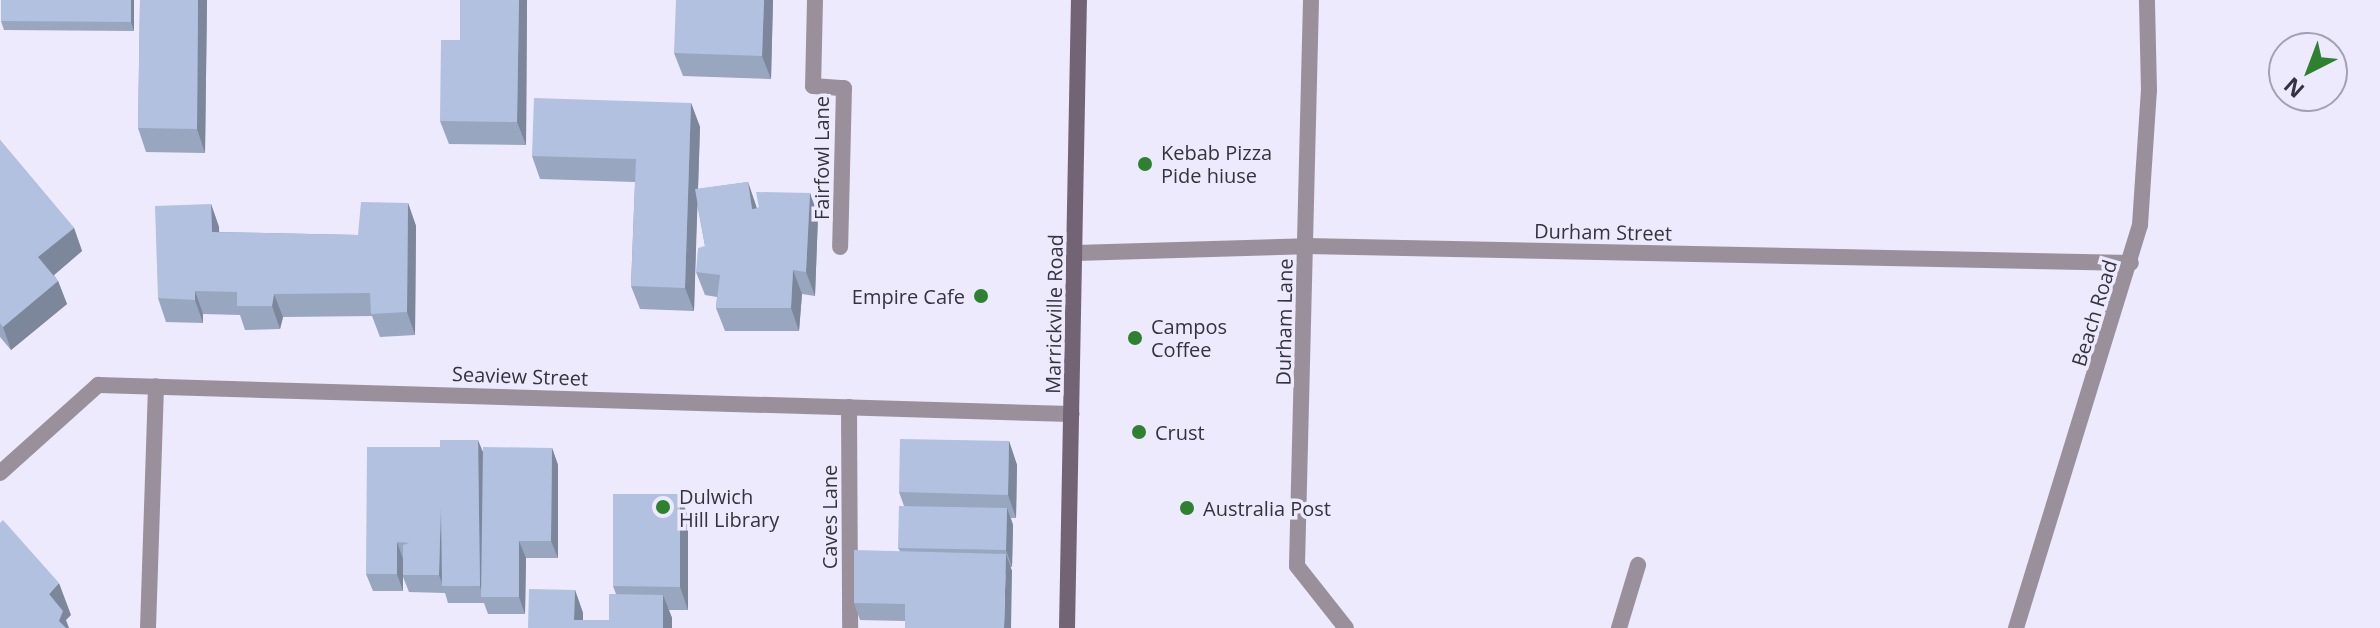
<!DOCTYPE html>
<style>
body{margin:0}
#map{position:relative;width:2380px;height:628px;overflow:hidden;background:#edeafe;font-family:"Open Sans",sans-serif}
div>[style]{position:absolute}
.lane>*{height:16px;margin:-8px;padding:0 8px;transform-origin:8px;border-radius:8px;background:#9a909b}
.street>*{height:16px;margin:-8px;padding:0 8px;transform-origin:8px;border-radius:8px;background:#9a909b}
.secondary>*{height:16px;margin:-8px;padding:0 8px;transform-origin:8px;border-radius:8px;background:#726474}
.wall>*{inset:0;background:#98a6c0}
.shaded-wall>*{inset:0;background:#7c879c}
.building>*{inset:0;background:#b1c1df}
.dots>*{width:22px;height:22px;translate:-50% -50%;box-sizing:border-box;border:4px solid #edeafe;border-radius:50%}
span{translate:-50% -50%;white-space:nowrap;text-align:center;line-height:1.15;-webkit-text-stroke:7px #edeafe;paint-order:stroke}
.poi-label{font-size:20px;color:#353340}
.left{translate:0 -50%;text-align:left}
.right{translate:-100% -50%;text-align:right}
.street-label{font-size:20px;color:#353340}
.north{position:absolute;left:2268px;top:32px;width:80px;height:80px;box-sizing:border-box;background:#edeafe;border:2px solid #a3a1b2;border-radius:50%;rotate:222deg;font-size:22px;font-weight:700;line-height:32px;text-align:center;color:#353340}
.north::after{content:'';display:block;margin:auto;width:28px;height:36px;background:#2e822f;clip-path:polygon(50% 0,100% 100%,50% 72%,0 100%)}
</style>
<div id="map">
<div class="lane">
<div style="left:815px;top:0;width:86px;rotate:91.3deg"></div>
<div style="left:813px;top:86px;width:31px;rotate:4deg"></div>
<div style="left:844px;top:88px;width:159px;rotate:91.4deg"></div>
<div style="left:1311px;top:0;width:566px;rotate:91.42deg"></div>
<div style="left:1297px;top:566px;width:79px;rotate:51.7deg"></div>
<div style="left:849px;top:407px;width:221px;rotate:89.7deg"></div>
<div style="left:148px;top:628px;width:242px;rotate:-88.1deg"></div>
</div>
<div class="street">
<div style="left:1075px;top:253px;width:231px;rotate:-1.7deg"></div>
<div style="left:1306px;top:246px;width:825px;rotate:1.18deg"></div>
<div style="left:0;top:473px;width:132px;rotate:-41.9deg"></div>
<div style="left:98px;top:385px;width:974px;rotate:1.71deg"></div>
<div style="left:1619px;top:628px;width:66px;rotate:-73.2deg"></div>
<div style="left:2016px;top:628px;width:422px;rotate:-72.9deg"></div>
<div style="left:2140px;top:225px;width:134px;rotate:-86.2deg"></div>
<div style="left:2149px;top:91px;width:91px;rotate:-91.3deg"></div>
</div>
<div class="secondary">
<div style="left:1067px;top:628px;width:628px;rotate:-88.91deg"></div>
</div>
<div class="wall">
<div style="clip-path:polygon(1px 0,134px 0,134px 31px,4px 30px,1px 21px)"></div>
<div style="clip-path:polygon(140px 0,207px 0,205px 153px,146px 152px,138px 128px)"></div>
<div style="clip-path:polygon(527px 0,526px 145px,449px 144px,440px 121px,460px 40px)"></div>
<div style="clip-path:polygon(773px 0,771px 79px,683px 76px,674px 53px)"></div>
<div style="clip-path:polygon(691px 103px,700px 127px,698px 189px,748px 182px,757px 208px,810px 193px,818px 216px,815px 296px,802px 294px,799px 331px,725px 331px,716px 308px,717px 297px,705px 295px,696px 272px,705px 246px,697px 203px,694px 311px,640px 309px,631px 286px,635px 182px,540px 179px,532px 156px)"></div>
<div style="clip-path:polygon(0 140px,74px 228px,82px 251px,54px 275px,58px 281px,67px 304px,11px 350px,0 337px)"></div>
<div style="clip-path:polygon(408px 203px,416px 226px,415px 335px,380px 337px,372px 316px,283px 317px,280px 329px,245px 330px,240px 315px,203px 314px,203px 323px,166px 322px,158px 298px,211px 204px,219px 227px,219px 232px,358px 235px)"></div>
<div style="clip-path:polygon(1009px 441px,1017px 465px,1016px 518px,1011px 518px,1013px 525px,1012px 567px,1010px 567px,1012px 571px,905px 621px,860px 620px,854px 603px,900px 551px,898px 548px,904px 506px,899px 492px)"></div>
<div style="clip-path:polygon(440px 447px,482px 451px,552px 448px,558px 465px,558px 558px,526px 558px,525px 614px,488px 614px,484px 603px,448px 603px,445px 593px,409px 592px,403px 577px,403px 591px,373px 591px,366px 574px)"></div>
<div style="clip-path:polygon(680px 494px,688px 517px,688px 610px,669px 610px,672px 618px,528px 628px,575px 590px,583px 613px,583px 620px,609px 620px,616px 594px,613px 586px)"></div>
</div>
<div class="shaded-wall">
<div style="clip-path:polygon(131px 0,134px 0,134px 31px,131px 22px)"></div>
<div style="clip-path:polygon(198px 0,207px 0,205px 153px,197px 129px)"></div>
<div style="clip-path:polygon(519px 0,527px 0,526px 145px,517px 122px)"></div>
<div style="clip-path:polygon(764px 0,773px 0,771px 79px,762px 56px)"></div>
<div style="clip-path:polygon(691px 103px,700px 127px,694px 311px,685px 288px)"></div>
<div style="clip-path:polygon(748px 182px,756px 206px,760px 232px,752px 209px)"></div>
<div style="clip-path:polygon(810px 193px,818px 216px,815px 296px,806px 272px)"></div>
<div style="clip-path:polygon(408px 203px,416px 226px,415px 335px,407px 312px)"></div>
<div style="clip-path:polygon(211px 204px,219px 227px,220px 256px,212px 232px)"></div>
<div style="clip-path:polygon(74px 228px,82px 251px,47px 281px,38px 257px)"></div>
<div style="clip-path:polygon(793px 270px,802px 294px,799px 331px,791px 308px)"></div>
<div style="clip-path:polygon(58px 281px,67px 304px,11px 350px,3px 327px)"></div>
<div style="clip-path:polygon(195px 291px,203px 314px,203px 323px,195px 300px)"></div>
<div style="clip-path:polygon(274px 294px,283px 317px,280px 329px,272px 306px)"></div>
<div style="clip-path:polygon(478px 440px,485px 457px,483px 597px,480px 586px)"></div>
<div style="clip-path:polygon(1009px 441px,1017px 465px,1016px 518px,1008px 495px)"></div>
<div style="clip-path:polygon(552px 448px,558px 465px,558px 558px,551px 541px)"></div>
<div style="clip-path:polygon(680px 494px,688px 517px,688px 610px,680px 587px)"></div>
<div style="clip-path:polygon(441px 506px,443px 586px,439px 575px)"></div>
<div style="clip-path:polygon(1007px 508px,1013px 525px,1012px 567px,1006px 550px)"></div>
<div style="clip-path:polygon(519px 541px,526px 558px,525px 614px,519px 597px)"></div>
<div style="clip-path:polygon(397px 542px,403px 559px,403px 591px,397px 574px)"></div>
<div style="clip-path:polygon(1006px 554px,1012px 571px,1011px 628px,1004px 628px)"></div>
<div style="clip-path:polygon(59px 583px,71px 615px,66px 620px,69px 628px,61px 628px,49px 594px)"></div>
<div style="clip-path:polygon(575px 590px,583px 613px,583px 628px,574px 620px)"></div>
<div style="clip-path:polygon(663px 595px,672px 618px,672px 628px,663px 628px)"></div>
</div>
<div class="building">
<div style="clip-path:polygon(1px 0,131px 0,131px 22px,1px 21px)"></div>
<div style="clip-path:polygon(140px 0,198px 0,197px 129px,138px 128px)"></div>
<div style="clip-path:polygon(460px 0,519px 0,517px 122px,440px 121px,441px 40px,460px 40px)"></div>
<div style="clip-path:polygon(676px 0,764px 0,762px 56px,674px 53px)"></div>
<div style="clip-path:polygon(534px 98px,691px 103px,685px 288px,631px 286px,636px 159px,532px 156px)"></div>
<div style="clip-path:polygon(0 140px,74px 228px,38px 257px,58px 281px,3px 327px,0 323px)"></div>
<div style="clip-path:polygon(748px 182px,752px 209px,759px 208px,756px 192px,810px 193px,806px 272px,793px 270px,791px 308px,716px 308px,720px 275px,696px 272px,698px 248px,705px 246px,695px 189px)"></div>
<div style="clip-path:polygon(361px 202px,408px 203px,407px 312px,371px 314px,370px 293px,274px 294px,272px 306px,237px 306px,237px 292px,195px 291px,195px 300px,158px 298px,155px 206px,211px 204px,212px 232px,358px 235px)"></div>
<div style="clip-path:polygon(900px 439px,1009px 441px,1008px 495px,899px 492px)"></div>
<div style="clip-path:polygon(440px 440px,478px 440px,480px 586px,442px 586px,441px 506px,439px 575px,403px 575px,403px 545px,409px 543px,397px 542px,397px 574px,366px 574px,367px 447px,440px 447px)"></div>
<div style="clip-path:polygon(483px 447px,552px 448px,551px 541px,519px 541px,519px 597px,481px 597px)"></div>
<div style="clip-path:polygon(613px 494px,680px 494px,680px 587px,613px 586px)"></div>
<div style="clip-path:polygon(899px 506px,1007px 508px,1006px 550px,898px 548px)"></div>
<div style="clip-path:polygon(3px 520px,59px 583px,49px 594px,63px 611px,59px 621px,66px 628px,0 628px,0 523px)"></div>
<div style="clip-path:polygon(854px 550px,1006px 554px,1004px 628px,905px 628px,905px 604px,854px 603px)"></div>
<div style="clip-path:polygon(529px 589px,575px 590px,574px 620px,609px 620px,609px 594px,663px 595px,663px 628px,528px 628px)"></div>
</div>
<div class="dots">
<div style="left:1145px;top:164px;background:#2e822f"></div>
<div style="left:981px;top:296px;background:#2e822f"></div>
<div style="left:1135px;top:338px;background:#2e822f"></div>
<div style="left:1139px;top:432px;background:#2e822f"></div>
<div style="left:663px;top:507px;background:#2e822f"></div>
<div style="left:1187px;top:508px;background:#2e822f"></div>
</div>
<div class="poi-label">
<span class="left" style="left:1161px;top:164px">Kebab Pizza<br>Pide hiuse</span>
<span class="right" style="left:965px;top:296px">Empire Cafe</span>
<span class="left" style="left:1151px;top:338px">Campos<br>Coffee</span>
<span class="left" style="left:1155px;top:432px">Crust</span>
<span class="left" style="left:679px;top:508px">Dulwich<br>Hill Library</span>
<span class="left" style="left:1203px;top:508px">Australia Post</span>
</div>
<div class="street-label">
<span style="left:821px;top:158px;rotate:-90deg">Fairfowl Lane</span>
<span style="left:1603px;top:232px;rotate:1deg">Durham Street</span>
<span style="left:2094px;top:313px;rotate:-73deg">Beach Road</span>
<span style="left:1054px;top:314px;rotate:-89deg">Marrickville Road</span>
<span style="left:1284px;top:322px;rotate:-89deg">Durham Lane</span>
<span style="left:520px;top:376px;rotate:2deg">Seaview Street</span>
<span style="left:829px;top:517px;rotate:-90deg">Caves Lane</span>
</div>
<div class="north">N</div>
</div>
